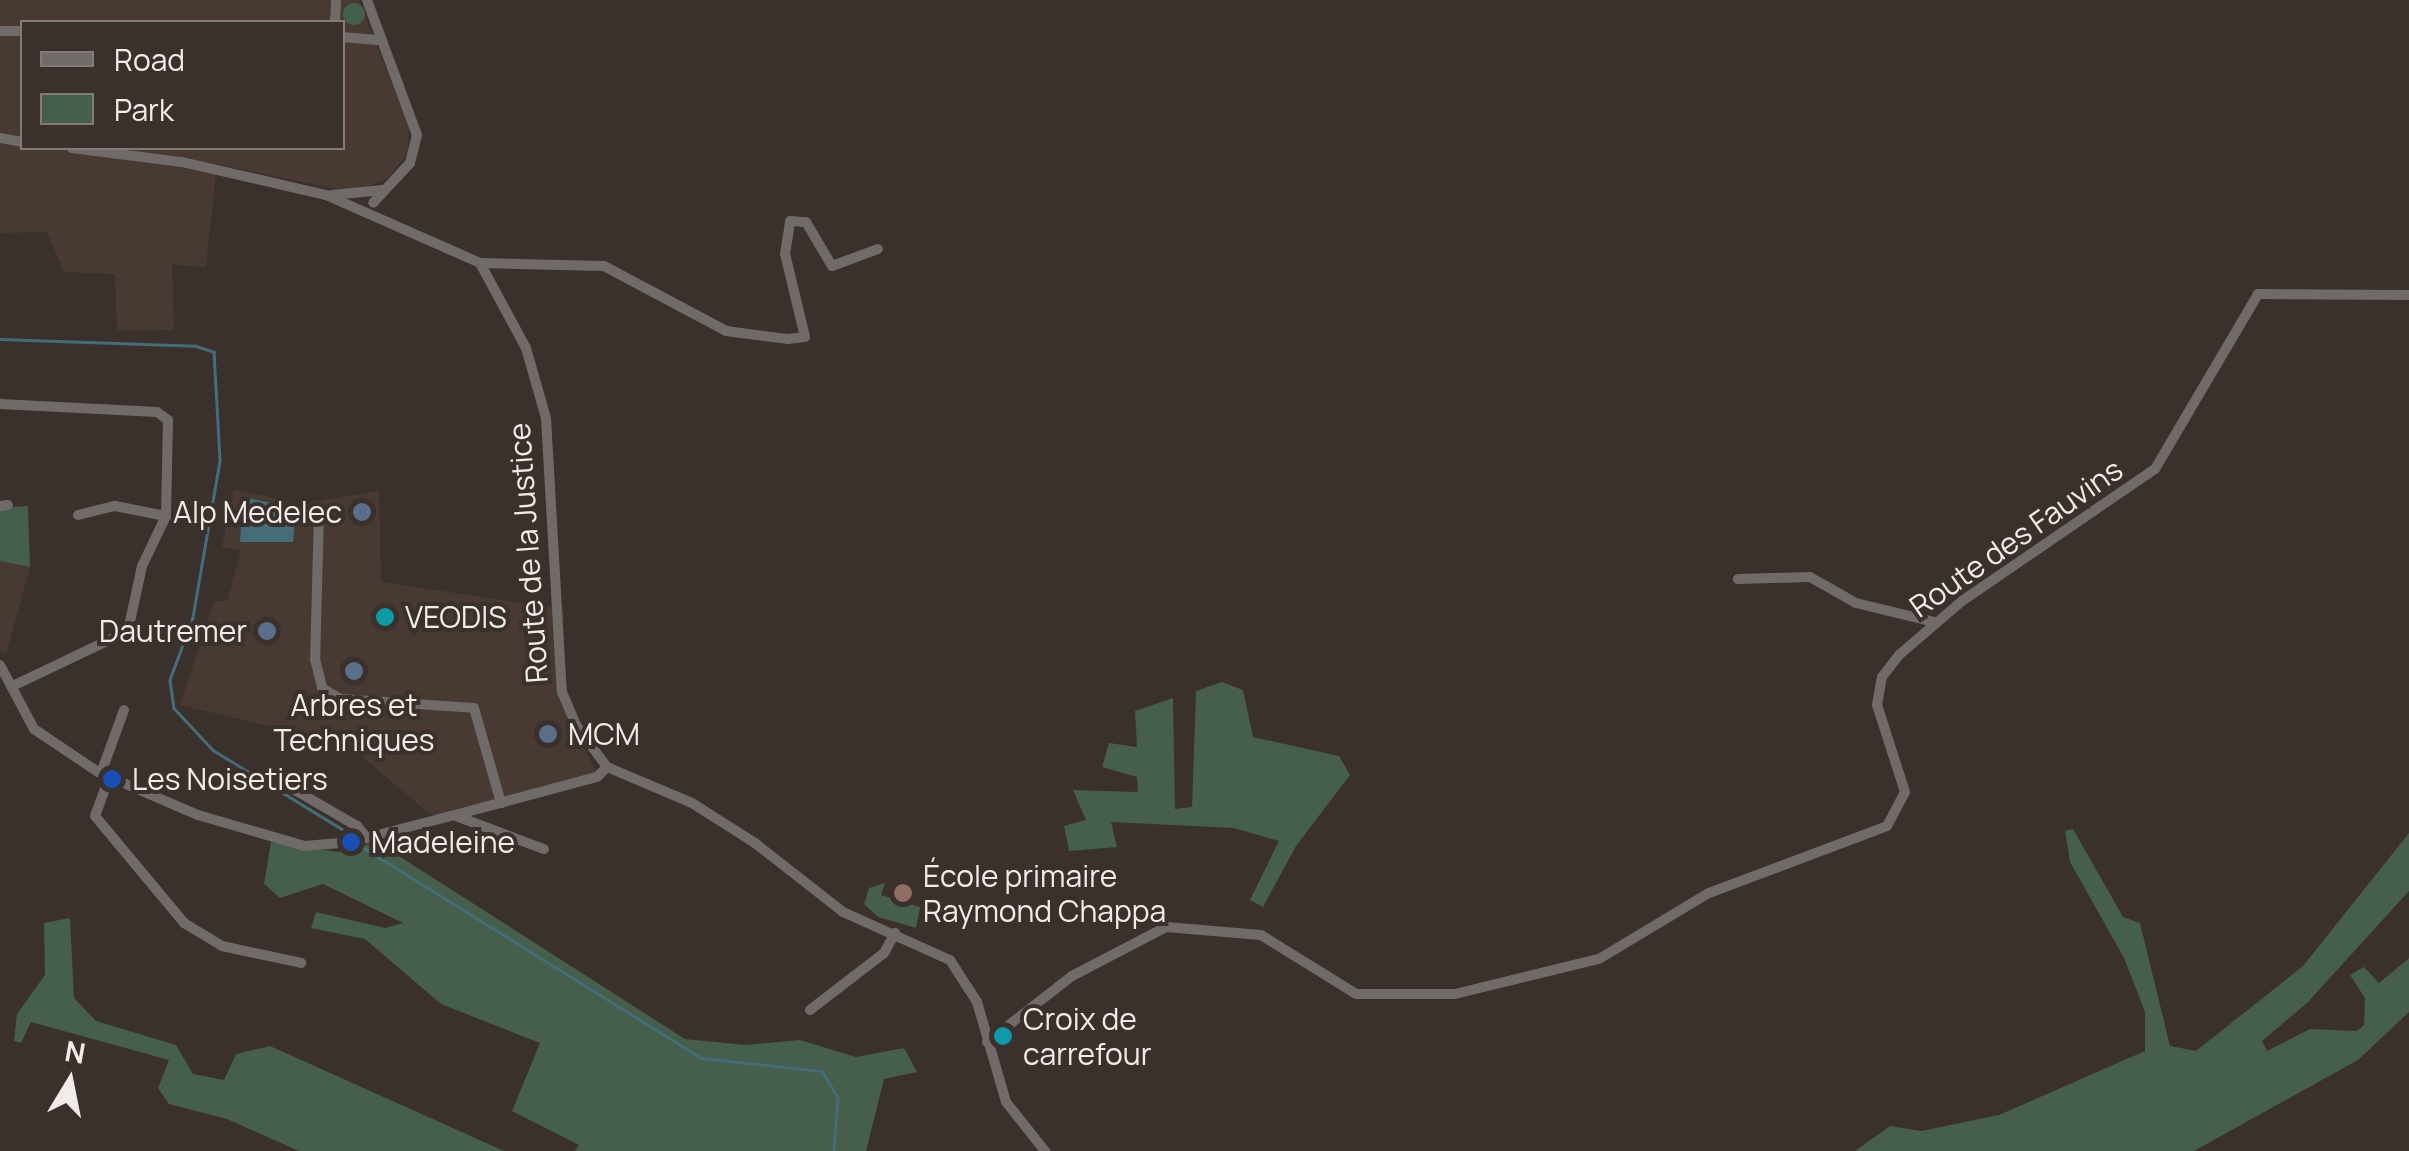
<!DOCTYPE html>
<meta charset="utf-8">
<style>
body{margin:0}
#map{position:relative;width:2409px;height:1151px;overflow:hidden;background:#3a302c;font-family:Manrope,sans-serif}
div>[style]{position:absolute}
.built>*{inset:0;background:#483a32}
.green>*{inset:0;background:#465e4c}
.round{border-radius:50%}
.water>*{inset:0;background:#456c79}
.stream>*{height:2.5px;margin:-1.25px;padding:0 1.25px;transform-origin:1.25px;border-radius:1.25px;background:#456c79}
.minor>*{height:10px;margin:-5px;padding:0 5px;transform-origin:5px;border-radius:5px;background:#706b69}
.dots>*{width:28px;height:28px;translate:-50% -50%;box-sizing:border-box;border:5px solid #3a302c;border-radius:50%}
span{translate:-50% -50%;white-space:nowrap;text-align:center;line-height:1.15;-webkit-text-stroke:8px #3a302c;paint-order:stroke}
.poi-label{font-size:30px;color:#f2ece9}
.right{translate:-100% -50%;text-align:right}
.left{translate:0 -50%;text-align:left}
.street-label{font-size:30px;color:#f2ece9}
.legend{position:absolute;left:20px;top:20px;width:325px;height:130px;box-sizing:border-box;background:#3a302c;border:2px solid #847b78;margin:0;padding:12px 18px;list-style:none;font-size:30px;color:#f2ece9}
.legend li{display:flex;align-items:center;gap:20px;height:50px}
.legend b{width:50px;border:2px solid #847b78}
.north{position:absolute;left:20px;top:1031px;width:100px;height:100px;-webkit-text-stroke:8px #3a302c;paint-order:stroke;rotate:10deg;font-size:28px;font-weight:700;line-height:40px;text-align:center;color:#f2ece9}
.north::after{content:'';display:block;margin:auto;width:35px;height:45px;background:#f2ece9;clip-path:polygon(50% 0,100% 100%,50% 72%,0 100%)}
</style>
<div id="map">
<div class="built">
<div style="clip-path:polygon(evenodd,0 0,359px 0,409px 127px,408px 153px,388px 178px,365px 188px,336px 189px,217px 164px,206px 267px,172px 265px,174px 330px,117px 331px,115px 274px,64px 272px,47px 232px,0 233px,0 0,22px 22px,342px 22px,342px 148px,22px 148px,22px 22px)"></div>
<div style="clip-path:polygon(234px 489px,299px 504px,379px 491px,381px 582px,564px 609px,559px 698px,600px 780px,449px 822px,426px 811px,350px 746px,180px 705px,214px 601px,227px 601px,241px 551px,222px 547px)"></div>
<div style="clip-path:polygon(0 561px,30px 567px,6px 654px,0 650px)"></div>
</div>
<div class="green">
<div class="round" style="left:343px;top:3px;width:22px;height:22px"></div>
<div style="clip-path:polygon(28px 506px,30px 567px,0 561px,0 508px)"></div>
<div style="clip-path:polygon(1222px 682px,1243px 690px,1253px 737px,1339px 756px,1350px 775px,1296px 846px,1263px 907px,1250px 900px,1279px 841px,1234px 828px,1111px 822px,1117px 847px,1069px 851px,1064px 826px,1086px 820px,1073px 790px,1138px 792px,1137px 777px,1102px 767px,1109px 743px,1137px 747px,1135px 711px,1173px 698px,1175px 809px,1192px 807px,1196px 691px)"></div>
<div style="clip-path:polygon(2073px 829px,2123px 917px,2140px 923px,2170px 1046px,2196px 1051px,2303px 966px,2409px 833px,2409px 891px,2307px 1003px,2262px 1041px,2267px 1051px,2310px 1029px,2357px 1031px,2364px 1025px,2365px 998px,2350px 975px,2364px 967px,2379px 983px,2409px 958px,2409px 1012px,2358px 1060px,2194px 1151px,1855px 1151px,1890px 1126px,1921px 1131px,1999px 1115px,2145px 1051px,2145px 1012px,2124px 958px,2070px 862px,2065px 831px)"></div>
<div style="clip-path:polygon(271px 842px,339px 852px,377px 842px,685px 1039px,746px 1045px,800px 1040px,856px 1057px,904px 1048px,917px 1072px,884px 1079px,866px 1151px,575px 1151px,579px 1145px,512px 1111px,540px 1043px,441px 1004px,365px 939px,311px 928px,316px 912px,385px 928px,403px 923px,323px 884px,280px 898px,264px 884px)"></div>
<div style="clip-path:polygon(885px 883px,881px 895px,920px 907px,916px 928px,878px 917px,864px 904px,869px 888px)"></div>
<div style="clip-path:polygon(70px 918px,74px 998px,96px 1021px,176px 1045px,193px 1074px,224px 1080px,236px 1054px,270px 1046px,504px 1151px,299px 1151px,227px 1119px,169px 1104px,158px 1088px,169px 1060px,31px 1022px,21px 1043px,14px 1041px,17px 1014px,45px 975px,44px 923px)"></div>
</div>
<div class="water">
<div style="clip-path:polygon(243px 497px,296px 508px,293px 542px,240px 542px)"></div>
</div>
<div class="stream">
<div style="left:0;top:339px;width:196px;rotate:2deg"></div>
<div style="left:196px;top:346px;width:19px;rotate:18deg"></div>
<div style="left:214px;top:352px;width:109px;rotate:86.8deg"></div>
<div style="left:220px;top:461px;width:159px;rotate:99.8deg"></div>
<div style="left:193px;top:618px;width:66px;rotate:110.4deg"></div>
<div style="left:170px;top:680px;width:28px;rotate:82deg"></div>
<div style="left:174px;top:708px;width:57px;rotate:47.1deg"></div>
<div style="left:213px;top:750px;width:151px;rotate:31.5deg"></div>
<div style="left:364px;top:848px;width:398px;rotate:31.9deg"></div>
<div style="left:702px;top:1058px;width:121px;rotate:6.2deg"></div>
<div style="left:822px;top:1071px;width:31px;rotate:59deg"></div>
<div style="left:838px;top:1098px;width:53px;rotate:94.3deg"></div>
</div>
<div class="minor">
<div style="left:367px;top:0;width:144px;rotate:69.7deg"></div>
<div style="left:417px;top:135px;width:29px;rotate:104deg"></div>
<div style="left:410px;top:163px;width:54px;rotate:132.8deg"></div>
<div style="left:335px;top:22px;width:22px;rotate:-87deg"></div>
<div style="left:0;top:31px;width:22px"></div>
<div style="left:342px;top:37px;width:35px;rotate:5deg"></div>
<div style="left:0;top:138px;width:22px;rotate:10deg"></div>
<div style="left:72px;top:148px;width:111px;rotate:7.3deg"></div>
<div style="left:182px;top:162px;width:148px;rotate:12.9deg"></div>
<div style="left:326px;top:195px;width:168px;rotate:23.8deg"></div>
<div style="left:480px;top:263px;width:97px;rotate:61.6deg"></div>
<div style="left:526px;top:348px;width:73px;rotate:74.1deg"></div>
<div style="left:546px;top:418px;width:274px;rotate:86.7deg"></div>
<div style="left:562px;top:692px;width:36px;rotate:67deg"></div>
<div style="left:576px;top:725px;width:52px;rotate:53.6deg"></div>
<div style="left:332px;top:195px;width:51px;rotate:-5.6deg"></div>
<div style="left:480px;top:263px;width:124px;rotate:1.4deg"></div>
<div style="left:604px;top:266px;width:138px;rotate:28deg"></div>
<div style="left:726px;top:331px;width:63px;rotate:7.4deg"></div>
<div style="left:788px;top:339px;width:17px;rotate:-7deg"></div>
<div style="left:805px;top:337px;width:85px;rotate:-103.5deg"></div>
<div style="left:785px;top:254px;width:33px;rotate:-81deg"></div>
<div style="left:790px;top:221px;width:16px;rotate:4deg"></div>
<div style="left:806px;top:222px;width:51px;rotate:59.4deg"></div>
<div style="left:832px;top:266px;width:49px;rotate:-20.3deg"></div>
<div style="left:0;top:404px;width:157px;rotate:2.9deg"></div>
<div style="left:157px;top:412px;width:14px;rotate:36deg"></div>
<div style="left:168px;top:420px;width:96px;rotate:91.2deg"></div>
<div style="left:166px;top:516px;width:55px;rotate:115.6deg"></div>
<div style="left:142px;top:566px;width:66px;rotate:102.2deg"></div>
<div style="left:128px;top:631px;width:125px;rotate:154.5deg"></div>
<div style="left:0;top:506px;width:8px;rotate:-7deg"></div>
<div style="left:319px;top:511px;width:148px;rotate:91.5deg"></div>
<div style="left:315px;top:659px;width:30px;rotate:76deg"></div>
<div style="left:322px;top:688px;width:21px;rotate:31deg"></div>
<div style="left:340px;top:699px;width:134px;rotate:3.8deg"></div>
<div style="left:474px;top:708px;width:99px;rotate:74.1deg"></div>
<div style="left:78px;top:515px;width:38px;rotate:-14deg"></div>
<div style="left:115px;top:506px;width:52px;rotate:11.1deg"></div>
<div style="left:1738px;top:579px;width:72px;rotate:-1.6deg"></div>
<div style="left:1810px;top:577px;width:53px;rotate:29.5deg"></div>
<div style="left:1856px;top:603px;width:80px;rotate:13.7deg"></div>
<div style="left:0;top:665px;width:72px;rotate:62deg"></div>
<div style="left:34px;top:729px;width:77px;rotate:33.9deg"></div>
<div style="left:98px;top:772px;width:109px;rotate:23.3deg"></div>
<div style="left:198px;top:815px;width:111px;rotate:16.2deg"></div>
<div style="left:305px;top:846px;width:46px;rotate:-5deg"></div>
<div style="left:351px;top:842px;width:107px;rotate:-14.6deg"></div>
<div style="left:455px;top:815px;width:147px;rotate:-15deg"></div>
<div style="left:597px;top:777px;width:14px;rotate:-45deg"></div>
<div style="left:607px;top:767px;width:92px;rotate:23deg"></div>
<div style="left:692px;top:803px;width:75px;rotate:32.4deg"></div>
<div style="left:755px;top:843px;width:112px;rotate:38.1deg"></div>
<div style="left:843px;top:912px;width:117px;rotate:24.2deg"></div>
<div style="left:950px;top:960px;width:50px;rotate:57.3deg"></div>
<div style="left:977px;top:1002px;width:104px;rotate:73.8deg"></div>
<div style="left:1006px;top:1102px;width:63px;rotate:51.5deg"></div>
<div style="left:101px;top:773px;width:67px;rotate:-69.9deg"></div>
<div style="left:109px;top:778px;width:40px;rotate:110.2deg"></div>
<div style="left:95px;top:816px;width:139px;rotate:50.2deg"></div>
<div style="left:184px;top:923px;width:44px;rotate:31.2deg"></div>
<div style="left:222px;top:946px;width:81px;rotate:12.1deg"></div>
<div style="left:281px;top:782px;width:88px;rotate:30.1deg"></div>
<div style="left:357px;top:826px;width:16px;rotate:50deg"></div>
<div style="left:456px;top:816px;width:94px;rotate:20.6deg"></div>
<div style="left:810px;top:1010px;width:93px;rotate:-37.6deg"></div>
<div style="left:884px;top:953px;width:23px;rotate:-61deg"></div>
<div style="left:987px;top:1042px;width:108px;rotate:-37.8deg"></div>
<div style="left:1072px;top:976px;width:106px;rotate:-27.5deg"></div>
<div style="left:1166px;top:927px;width:95px;rotate:4.8deg"></div>
<div style="left:1261px;top:935px;width:112px;rotate:31.8deg"></div>
<div style="left:1356px;top:994px;width:99px"></div>
<div style="left:1455px;top:994px;width:148px;rotate:-13.7deg"></div>
<div style="left:1599px;top:959px;width:128px;rotate:-31deg"></div>
<div style="left:1709px;top:893px;width:190px;rotate:-20.6deg"></div>
<div style="left:1887px;top:826px;width:38px;rotate:-62deg"></div>
<div style="left:1905px;top:792px;width:91px;rotate:-107.8deg"></div>
<div style="left:1877px;top:705px;width:28px;rotate:-80deg"></div>
<div style="left:1882px;top:677px;width:28px;rotate:-52deg"></div>
<div style="left:1899px;top:655px;width:83px;rotate:-40.6deg"></div>
<div style="left:1962px;top:601px;width:234px;rotate:-34.4deg"></div>
<div style="left:2155px;top:469px;width:203px;rotate:-59.5deg"></div>
<div style="left:2258px;top:294px;width:151px;rotate:0.4deg"></div>
</div>
<div class="dots">
<div style="left:362px;top:512px;background:#5c6f8a"></div>
<div style="left:385px;top:617px;background:#0f9aa8"></div>
<div style="left:267px;top:631px;background:#5c6f8a"></div>
<div style="left:354px;top:671px;background:#5c6f8a"></div>
<div style="left:548px;top:734px;background:#5c6f8a"></div>
<div style="left:112px;top:779px;background:#1a4fb4"></div>
<div style="left:351px;top:842px;background:#1a4fb4"></div>
<div style="left:903px;top:893px;background:#8d6e63"></div>
<div style="left:1003px;top:1036px;background:#0f9aa8"></div>
</div>
<div class="poi-label">
<span class="right" style="left:342px;top:512px">Alp Medelec</span>
<span class="left" style="left:405px;top:617px">VEODIS</span>
<span class="right" style="left:247px;top:631px">Dautremer</span>
<span style="left:354px;top:722px">Arbres et<br>Techniques</span>
<span class="left" style="left:568px;top:734px">MCM</span>
<span class="left" style="left:132px;top:779px">Les Noisetiers</span>
<span class="left" style="left:371px;top:842px">Madeleine</span>
<span class="left" style="left:923px;top:893px">École primaire<br>Raymond Chappa</span>
<span class="left" style="left:1023px;top:1036px">Croix de<br>carrefour</span>
</div>
<div class="street-label">
<span style="left:2016px;top:538px;rotate:-35deg">Route des Fauvins</span>
<span style="left:528px;top:553px;rotate:-94deg">Route de la Justice</span>
</div>
<ul class="legend">
<li><b style="height:12px;background:#706b69"></b>Road</li>
<li><b style="height:28px;background:#465e4c"></b>Park</li>
</ul>
<div class="north">N</div>
</div>
